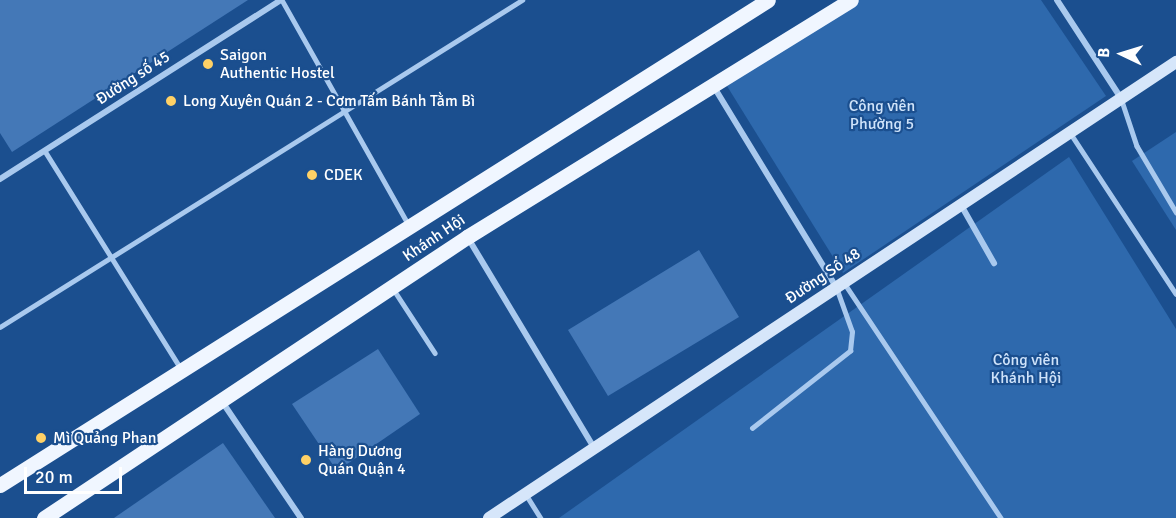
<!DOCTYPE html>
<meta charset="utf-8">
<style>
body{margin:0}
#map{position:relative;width:1176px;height:518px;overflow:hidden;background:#1b4f8f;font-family:Signika,sans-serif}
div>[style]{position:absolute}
.green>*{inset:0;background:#2e69ad}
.building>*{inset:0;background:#4478b7}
.lane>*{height:4.5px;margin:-2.25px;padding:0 2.25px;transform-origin:2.25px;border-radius:2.25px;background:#a9c9ee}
.street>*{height:6px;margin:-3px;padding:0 3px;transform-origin:3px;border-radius:3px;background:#a9c9ee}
.secondary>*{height:12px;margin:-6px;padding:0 6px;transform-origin:6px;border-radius:6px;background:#d6e6fa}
.primary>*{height:15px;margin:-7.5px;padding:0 7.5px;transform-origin:7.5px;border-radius:7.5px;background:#f0f6ff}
.dots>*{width:16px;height:16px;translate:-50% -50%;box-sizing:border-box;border:3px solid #1b4f8f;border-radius:50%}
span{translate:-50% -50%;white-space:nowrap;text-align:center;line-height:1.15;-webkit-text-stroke:4.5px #1b4f8f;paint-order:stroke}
.poi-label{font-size:16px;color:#fff}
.left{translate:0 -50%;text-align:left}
.street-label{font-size:16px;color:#fff}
.park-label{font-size:16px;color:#cfe3fa}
.north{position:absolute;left:1092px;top:24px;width:60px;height:60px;-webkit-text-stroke:4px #1b4f8f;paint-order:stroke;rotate:274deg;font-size:16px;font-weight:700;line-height:24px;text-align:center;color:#fff}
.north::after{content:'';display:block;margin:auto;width:21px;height:27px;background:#fff;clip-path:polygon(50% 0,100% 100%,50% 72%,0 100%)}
.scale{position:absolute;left:24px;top:467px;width:98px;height:27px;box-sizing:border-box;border:3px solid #fff;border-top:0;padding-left:8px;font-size:18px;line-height:21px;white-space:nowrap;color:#fff;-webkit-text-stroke:4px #1b4f8f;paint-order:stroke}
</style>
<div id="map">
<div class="green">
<div style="clip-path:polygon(858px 0,1041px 0,1106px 96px,843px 273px,727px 86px)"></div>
<div style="clip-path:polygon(1176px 132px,1176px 230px,1132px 161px)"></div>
<div style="clip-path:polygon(1069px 157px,1176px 329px,1176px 518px,559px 518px)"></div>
</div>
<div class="building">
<div style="clip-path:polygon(0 0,248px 0,12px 152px,0 133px)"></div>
<div style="clip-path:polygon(699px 250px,739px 317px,608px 396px,568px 330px)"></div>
<div style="clip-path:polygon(378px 349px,420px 414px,337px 471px,292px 404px)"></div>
<div style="clip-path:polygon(223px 443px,275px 518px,114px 518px,185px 469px)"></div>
</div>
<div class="lane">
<div style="left:282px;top:0;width:257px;rotate:60.6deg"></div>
<div style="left:1122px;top:101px;width:47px;rotate:71.6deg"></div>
<div style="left:1137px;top:146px;width:77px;rotate:59.4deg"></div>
<div style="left:1071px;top:134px;width:191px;rotate:56.7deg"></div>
<div style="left:45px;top:151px;width:255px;rotate:58deg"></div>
<div style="left:845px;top:284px;width:281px;rotate:56.3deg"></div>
<div style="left:394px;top:290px;width:75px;rotate:56.9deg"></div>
<div style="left:0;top:327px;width:616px;rotate:-32.06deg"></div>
<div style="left:752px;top:428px;width:125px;rotate:-38.2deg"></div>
<div style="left:850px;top:351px;width:19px;rotate:-84deg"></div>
<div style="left:852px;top:332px;width:45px;rotate:-109.7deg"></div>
<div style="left:527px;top:496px;width:26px;rotate:58deg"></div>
</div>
<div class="street">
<div style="left:1057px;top:0;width:117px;rotate:56.9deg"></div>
<div style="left:714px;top:87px;width:234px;rotate:58.6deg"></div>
<div style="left:0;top:179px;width:333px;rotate:-32.5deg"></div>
<div style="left:961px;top:205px;width:67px;rotate:60.4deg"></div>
<div style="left:468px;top:238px;width:245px;rotate:59deg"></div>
<div style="left:223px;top:403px;width:139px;rotate:55.9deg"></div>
</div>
<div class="secondary">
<div style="left:489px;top:518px;width:825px;rotate:-33.57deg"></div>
</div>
<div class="primary">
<div style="left:0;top:485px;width:908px;rotate:-32.27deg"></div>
<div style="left:44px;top:518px;width:508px;rotate:-33.6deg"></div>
<div style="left:467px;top:237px;width:451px;rotate:-31.7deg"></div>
</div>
<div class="dots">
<div style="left:208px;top:64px;background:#ffd166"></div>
<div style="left:171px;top:101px;background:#ffd166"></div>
<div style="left:312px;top:175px;background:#ffd166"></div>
<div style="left:41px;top:438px;background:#ffd166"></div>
<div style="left:306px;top:460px;background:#ffd166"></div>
</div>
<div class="poi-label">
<span class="left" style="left:220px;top:64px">Saigon<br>Authentic Hostel</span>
<span class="left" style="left:183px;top:101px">Long Xuyên Quán 2 - Cơm Tấm Bánh Tằm Bì</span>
<span class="left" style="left:324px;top:175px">CDEK</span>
<span class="left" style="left:53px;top:438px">Mì Quảng Phan</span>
<span class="left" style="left:318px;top:460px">Hàng Dương<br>Quán Quận 4</span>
</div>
<div class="street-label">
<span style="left:133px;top:78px;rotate:-33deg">Đường số 45</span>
<span style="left:434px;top:238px;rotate:-34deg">Khánh Hội</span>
<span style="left:823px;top:276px;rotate:-34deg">Đường Số 48</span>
</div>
<div class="park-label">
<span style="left:882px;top:115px">Công viên<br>Phường 5</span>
<span style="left:1026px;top:369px">Công viên<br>Khánh Hội</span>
</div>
<div class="north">B</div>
<div class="scale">20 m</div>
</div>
